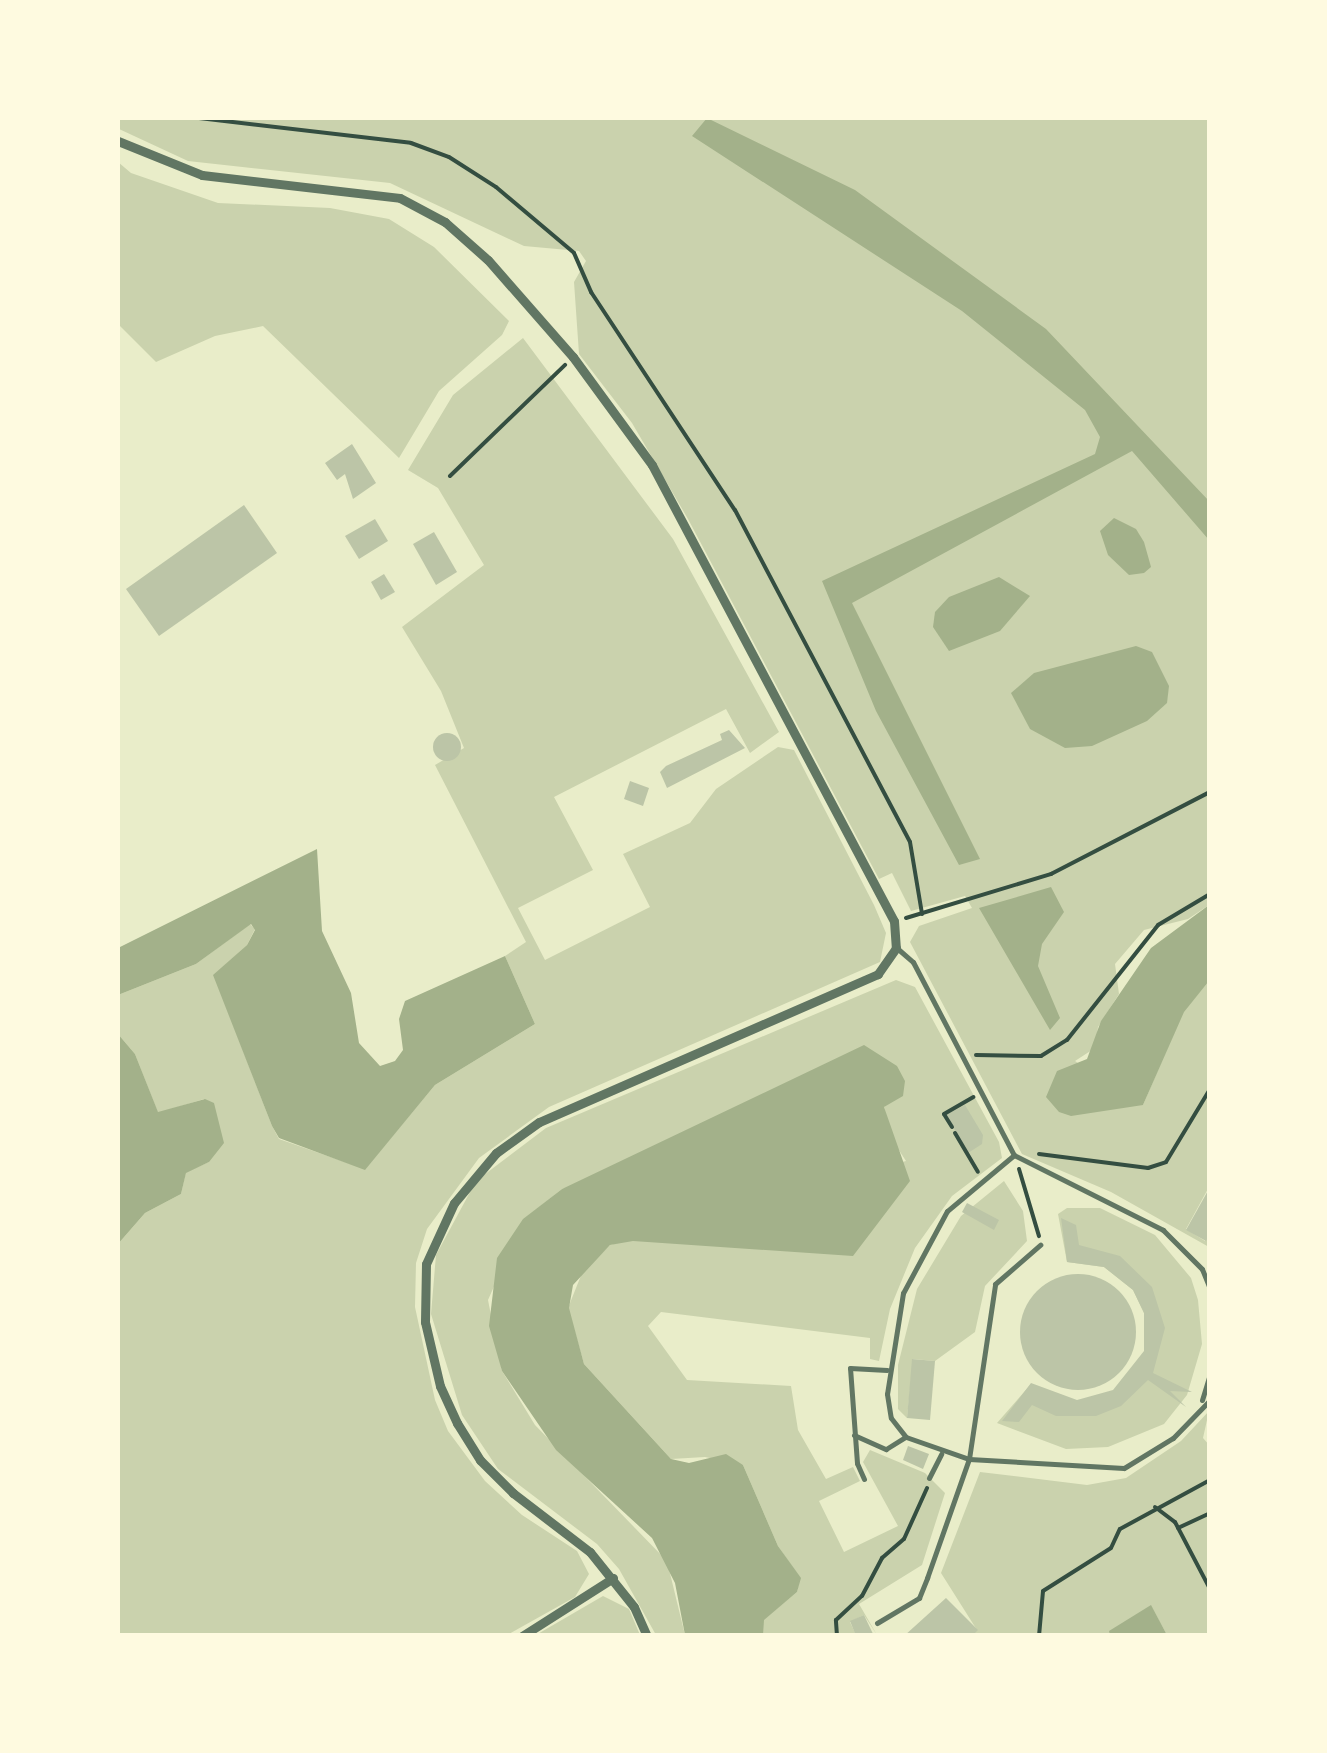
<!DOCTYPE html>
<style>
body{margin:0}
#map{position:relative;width:1327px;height:1753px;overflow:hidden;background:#e9edc9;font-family:"Space Grotesk",sans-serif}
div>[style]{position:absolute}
.green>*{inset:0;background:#cad2ad}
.water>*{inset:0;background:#a3b18a}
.building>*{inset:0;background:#bcc5a7}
.round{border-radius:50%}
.path>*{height:4px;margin:-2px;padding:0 2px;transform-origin:2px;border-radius:2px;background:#344e41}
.service>*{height:5px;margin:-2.5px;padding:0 2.5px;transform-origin:2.5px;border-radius:2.5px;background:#617663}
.minor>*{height:9px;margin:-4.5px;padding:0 4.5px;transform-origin:4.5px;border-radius:4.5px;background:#617663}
span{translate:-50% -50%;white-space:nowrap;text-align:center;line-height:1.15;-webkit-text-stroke:9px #fefae0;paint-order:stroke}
.frame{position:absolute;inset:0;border:120px solid #fefae0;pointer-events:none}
</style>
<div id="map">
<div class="green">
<div style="clip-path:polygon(118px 118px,1209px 118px,1209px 905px,1188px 919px,1144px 930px,1115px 964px,1119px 994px,1098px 1027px,1095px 1048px,1075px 1061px,1143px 1105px,1183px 1012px,1209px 981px,1209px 1187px,1186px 1229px,1205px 1241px,1209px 1234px,1209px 1247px,1111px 1192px,1022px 1154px,910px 942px,919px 926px,972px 908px,965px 896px,911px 911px,892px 873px,879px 879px,688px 519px,632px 423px,579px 354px,574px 282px,586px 261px,579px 251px,524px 246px,390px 183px,188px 161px,119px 129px)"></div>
<div style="clip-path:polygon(118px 162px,131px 173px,218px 203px,330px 208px,389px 219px,434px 247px,509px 321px,502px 335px,439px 391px,399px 458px,263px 326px,215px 336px,156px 362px,118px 324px)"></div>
<div style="clip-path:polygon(523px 338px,673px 539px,779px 732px,750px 753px,726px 709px,554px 797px,593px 870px,518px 908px,545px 960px,650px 907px,623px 854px,690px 823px,716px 789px,778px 747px,794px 750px,874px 905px,886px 933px,880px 962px,549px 1107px,479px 1158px,427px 1229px,416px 1263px,415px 1307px,435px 1400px,448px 1431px,485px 1481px,522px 1515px,577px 1551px,589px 1574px,575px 1597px,507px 1635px,118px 1635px,118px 1244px,145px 1213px,181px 1194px,186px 1172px,209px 1162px,204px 1099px,158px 1113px,135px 1054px,118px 1034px,118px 995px,196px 964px,250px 924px,255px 929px,247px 945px,214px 975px,272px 1126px,279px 1139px,365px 1169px,435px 1085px,535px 1024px,505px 956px,526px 942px,435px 765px,464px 748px,441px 691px,402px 627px,484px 565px,438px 488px,408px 470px,453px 395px)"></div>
<div style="clip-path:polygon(896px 980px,915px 987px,999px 1142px,1002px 1158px,952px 1196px,915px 1248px,890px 1309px,879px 1361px,870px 1359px,870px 1338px,661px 1312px,648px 1326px,687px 1380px,791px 1386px,798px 1430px,826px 1479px,853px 1467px,860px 1481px,819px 1501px,844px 1552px,898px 1526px,863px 1462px,870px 1450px,925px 1473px,945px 1493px,922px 1565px,859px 1604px,877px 1635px,864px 1615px,850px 1622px,856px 1635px,763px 1635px,763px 1620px,797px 1592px,800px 1578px,778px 1546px,743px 1465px,705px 1457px,671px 1459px,584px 1364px,568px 1308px,582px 1273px,610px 1245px,906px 1161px,891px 1138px,884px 1107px,890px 1101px,562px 1189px,524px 1219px,488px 1300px,502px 1371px,535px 1425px,667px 1561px,685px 1635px,656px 1635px,619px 1569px,597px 1544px,498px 1469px,462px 1415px,431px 1314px,436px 1255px,476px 1181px,546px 1128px)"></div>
<div style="clip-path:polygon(1004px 1181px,1023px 1211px,1027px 1241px,985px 1286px,975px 1332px,935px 1361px,913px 1359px,907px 1418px,898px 1409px,898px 1365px,917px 1289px,961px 1216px)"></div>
<div style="clip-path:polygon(1067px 1208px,1100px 1208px,1155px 1235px,1191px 1278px,1198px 1300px,1202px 1344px,1187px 1395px,1164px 1424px,1108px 1447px,1066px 1449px,997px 1423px,1031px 1384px,1077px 1401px,1114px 1391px,1145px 1351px,1144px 1313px,1133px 1290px,1104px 1267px,1067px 1262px,1058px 1214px)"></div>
<div style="clip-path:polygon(1209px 1411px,1203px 1438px,1210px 1446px,1209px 1635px,1167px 1635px,1151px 1606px,1110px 1635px,972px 1635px,977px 1630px,941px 1573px,980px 1472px,1087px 1485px,1126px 1478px,1181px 1441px)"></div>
<div style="clip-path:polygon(603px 1596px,629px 1609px,640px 1635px,536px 1635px)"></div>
</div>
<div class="water">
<div style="clip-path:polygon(707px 118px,855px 190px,1046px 329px,1209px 501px,1209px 540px,1132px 451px,852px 603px,980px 859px,959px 865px,876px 711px,822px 581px,1095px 454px,1100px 437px,1085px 410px,962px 311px,692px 136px)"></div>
<div style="clip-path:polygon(1114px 518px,1136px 529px,1144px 542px,1151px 567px,1144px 573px,1129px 575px,1108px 555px,1100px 531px)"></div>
<div style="clip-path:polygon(999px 577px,1030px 596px,1000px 631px,949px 651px,933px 627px,935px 612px,949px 597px)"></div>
<div style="clip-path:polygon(1136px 646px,1152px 652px,1169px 686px,1167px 703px,1147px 721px,1092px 746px,1065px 748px,1030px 729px,1011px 693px,1034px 673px)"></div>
<div style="clip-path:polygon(317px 849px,322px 931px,351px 993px,359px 1043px,380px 1066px,395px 1061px,403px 1050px,399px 1019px,405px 1001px,505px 956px,535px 1024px,435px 1085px,365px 1170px,279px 1138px,272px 1126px,213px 975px,247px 945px,255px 930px,251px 924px,196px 964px,118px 995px,118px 948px)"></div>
<div style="clip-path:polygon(1051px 887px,1064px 912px,1042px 944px,1038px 966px,1060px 1018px,1050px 1030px,979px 908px)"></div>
<div style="clip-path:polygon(1209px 905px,1209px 981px,1184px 1012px,1143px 1105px,1071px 1116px,1059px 1112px,1046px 1097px,1057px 1071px,1087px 1059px,1101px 1021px,1151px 948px)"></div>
<div style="clip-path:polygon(118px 1034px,135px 1054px,158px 1112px,205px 1099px,214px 1103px,224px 1143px,209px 1162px,186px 1173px,181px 1194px,145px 1213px,118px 1244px)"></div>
<div style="clip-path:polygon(864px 1045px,897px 1066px,905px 1081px,903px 1096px,884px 1107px,910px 1181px,853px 1256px,633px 1241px,610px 1245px,573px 1285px,569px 1308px,584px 1364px,671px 1459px,689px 1463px,726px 1454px,743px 1465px,778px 1546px,801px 1578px,797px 1592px,764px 1620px,763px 1635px,685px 1635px,675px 1583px,652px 1538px,556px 1450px,502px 1371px,489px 1326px,497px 1258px,523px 1219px,562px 1189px)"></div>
<div style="clip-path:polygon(1151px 1605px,1167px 1635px,1110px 1635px,1109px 1631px)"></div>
</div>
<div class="building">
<div style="clip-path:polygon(352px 444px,376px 483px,353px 499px,345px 474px,337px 480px,325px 463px)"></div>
<div style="clip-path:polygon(244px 505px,277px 553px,159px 636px,126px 589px)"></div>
<div style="clip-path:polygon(375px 519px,388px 541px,359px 559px,345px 536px)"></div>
<div style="clip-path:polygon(434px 532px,457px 572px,436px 585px,413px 544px)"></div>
<div style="clip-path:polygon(384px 574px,395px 592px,381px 600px,371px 582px)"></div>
<div style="clip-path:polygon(729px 730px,745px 748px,667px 788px,660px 772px,666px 766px,722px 740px,720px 734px)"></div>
<div class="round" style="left:433px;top:733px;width:28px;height:28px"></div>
<div style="clip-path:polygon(630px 781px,649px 788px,643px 806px,624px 799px)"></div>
<div style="clip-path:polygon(965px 1105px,983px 1135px,982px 1144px,968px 1153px,946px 1115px)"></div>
<div style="clip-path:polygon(1210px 1187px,1210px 1234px,1206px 1241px,1186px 1230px)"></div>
<div style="clip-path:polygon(967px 1203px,999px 1220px,994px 1230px,962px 1212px)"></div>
<div style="clip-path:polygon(1061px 1218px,1076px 1225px,1079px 1245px,1120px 1256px,1152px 1287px,1165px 1328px,1153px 1373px,1192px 1392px,1170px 1391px,1186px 1407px,1148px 1380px,1121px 1406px,1096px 1416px,1056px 1416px,1032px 1405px,1019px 1422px,1002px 1421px,1031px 1383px,1077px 1400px,1113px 1390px,1144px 1351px,1144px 1313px,1133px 1290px,1104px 1267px,1067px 1262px)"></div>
<div class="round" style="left:1020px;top:1274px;width:116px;height:116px"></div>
<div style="clip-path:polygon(912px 1359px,935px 1361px,930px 1420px,907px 1418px)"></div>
<div style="clip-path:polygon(908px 1446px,929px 1454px,923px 1469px,903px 1460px)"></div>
<div style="clip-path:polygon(946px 1598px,978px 1630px,972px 1636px,904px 1636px)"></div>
<div style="clip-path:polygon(864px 1615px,874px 1636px,856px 1636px,850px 1621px)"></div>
</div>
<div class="path">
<div style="left:199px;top:118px;width:213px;rotate:6.7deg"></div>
<div style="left:411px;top:143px;width:40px;rotate:20.2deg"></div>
<div style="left:449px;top:157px;width:56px;rotate:32.6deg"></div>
<div style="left:496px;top:187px;width:102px;rotate:40.2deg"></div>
<div style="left:574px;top:253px;width:43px;rotate:66.4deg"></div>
<div style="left:591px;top:292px;width:261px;rotate:56.6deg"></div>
<div style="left:735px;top:510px;width:375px;rotate:62.2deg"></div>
<div style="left:910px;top:842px;width:73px;rotate:80.5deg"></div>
<div style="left:450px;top:476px;width:160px;rotate:-44deg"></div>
<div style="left:906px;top:918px;width:152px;rotate:-16.9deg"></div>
<div style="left:1051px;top:874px;width:179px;rotate:-27.3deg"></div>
<div style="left:976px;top:1055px;width:65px;rotate:0.9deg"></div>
<div style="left:1041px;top:1056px;width:31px;rotate:-32deg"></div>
<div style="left:1067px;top:1040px;width:147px;rotate:-51.6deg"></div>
<div style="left:1158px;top:925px;width:61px;rotate:-30.8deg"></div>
<div style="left:952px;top:1127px;width:15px;rotate:-122deg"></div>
<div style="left:944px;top:1114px;width:34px;rotate:-30deg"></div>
<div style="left:955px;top:1133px;width:45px;rotate:59.5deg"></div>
<div style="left:1039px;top:1154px;width:110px;rotate:7.3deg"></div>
<div style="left:1148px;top:1168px;width:19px;rotate:-18deg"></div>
<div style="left:1166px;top:1162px;width:85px;rotate:-58.9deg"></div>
<div style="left:1019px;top:1169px;width:70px;rotate:73.4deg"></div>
<div style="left:1155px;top:1507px;width:25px;rotate:37deg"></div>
<div style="left:1175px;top:1522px;width:76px;rotate:62.4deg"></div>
<div style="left:1178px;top:1528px;width:35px;rotate:-25deg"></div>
<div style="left:837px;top:1636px;width:16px;rotate:-94deg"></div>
<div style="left:836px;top:1620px;width:35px;rotate:-43deg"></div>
<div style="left:862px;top:1596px;width:43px;rotate:-62.2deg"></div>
<div style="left:882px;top:1558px;width:29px;rotate:-41deg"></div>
<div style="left:904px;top:1539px;width:56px;rotate:-65.7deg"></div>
<div style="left:1039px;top:1636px;width:45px;rotate:-84.9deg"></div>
<div style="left:1043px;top:1591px;width:80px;rotate:-32.3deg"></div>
<div style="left:1111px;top:1548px;width:21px;rotate:-65deg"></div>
<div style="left:1120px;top:1529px;width:102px;rotate:-28.6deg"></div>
</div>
<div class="service">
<div style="left:898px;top:949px;width:20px;rotate:41deg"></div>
<div style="left:913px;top:962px;width:218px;rotate:62.4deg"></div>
<div style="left:1014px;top:1155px;width:167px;rotate:26.7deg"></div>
<div style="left:1163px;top:1230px;width:55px;rotate:45deg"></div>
<div style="left:1202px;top:1269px;width:22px;rotate:68deg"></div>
<div style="left:1014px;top:1155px;width:87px;rotate:140.1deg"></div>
<div style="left:947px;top:1211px;width:93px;rotate:118.2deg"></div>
<div style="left:903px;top:1293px;width:102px;rotate:99deg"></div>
<div style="left:887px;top:1394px;width:24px;rotate:81deg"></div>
<div style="left:891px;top:1418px;width:24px;rotate:52deg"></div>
<div style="left:906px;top:1437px;width:67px;rotate:19.2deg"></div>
<div style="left:969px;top:1459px;width:155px;rotate:3.3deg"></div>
<div style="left:1124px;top:1468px;width:57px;rotate:-31.5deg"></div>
<div style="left:1173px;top:1438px;width:53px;rotate:-45.8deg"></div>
<div style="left:1202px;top:1400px;width:27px;rotate:-73deg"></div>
<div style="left:854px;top:1435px;width:35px;rotate:24deg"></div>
<div style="left:886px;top:1449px;width:22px;rotate:-32deg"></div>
<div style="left:929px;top:1478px;width:27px;rotate:-63deg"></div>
<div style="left:864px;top:1479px;width:17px;rotate:-114deg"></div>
<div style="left:857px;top:1463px;width:95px;rotate:-94.2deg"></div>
<div style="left:850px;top:1368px;width:37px;rotate:3deg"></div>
<div style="left:877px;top:1623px;width:49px;rotate:-30.8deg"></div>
<div style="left:919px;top:1598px;width:22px;rotate:-68deg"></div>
<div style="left:927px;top:1578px;width:126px;rotate:-70.6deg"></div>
<div style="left:969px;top:1459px;width:177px;rotate:-81.5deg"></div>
<div style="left:995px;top:1284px;width:60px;rotate:-40.9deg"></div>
</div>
<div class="minor">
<div style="left:118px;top:141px;width:91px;rotate:22deg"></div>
<div style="left:202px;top:175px;width:199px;rotate:6.6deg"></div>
<div style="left:400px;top:198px;width:51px;rotate:28.1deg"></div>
<div style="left:445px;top:222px;width:57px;rotate:41.5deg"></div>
<div style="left:488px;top:260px;width:129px;rotate:48.8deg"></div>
<div style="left:573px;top:357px;width:134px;rotate:53.8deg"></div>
<div style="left:652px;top:465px;width:516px;rotate:62.05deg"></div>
<div style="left:894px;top:921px;width:27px;rotate:86deg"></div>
<div style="left:896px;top:948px;width:32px;rotate:125deg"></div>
<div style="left:878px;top:974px;width:370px;rotate:156.4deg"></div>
<div style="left:539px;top:1122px;width:53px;rotate:144.2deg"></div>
<div style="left:496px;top:1153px;width:65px;rotate:130deg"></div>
<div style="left:454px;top:1203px;width:67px;rotate:114.7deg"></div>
<div style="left:426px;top:1264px;width:58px;rotate:91deg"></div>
<div style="left:425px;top:1322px;width:66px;rotate:76.8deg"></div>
<div style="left:440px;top:1386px;width:41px;rotate:65.3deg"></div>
<div style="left:457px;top:1423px;width:44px;rotate:58.1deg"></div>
<div style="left:480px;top:1460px;width:47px;rotate:45deg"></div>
<div style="left:513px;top:1493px;width:97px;rotate:37.5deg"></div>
<div style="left:590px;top:1552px;width:70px;rotate:51.3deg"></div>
<div style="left:634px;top:1607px;width:32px;rotate:66deg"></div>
<div style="left:522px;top:1636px;width:108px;rotate:-32.5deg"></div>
</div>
<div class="frame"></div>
</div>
